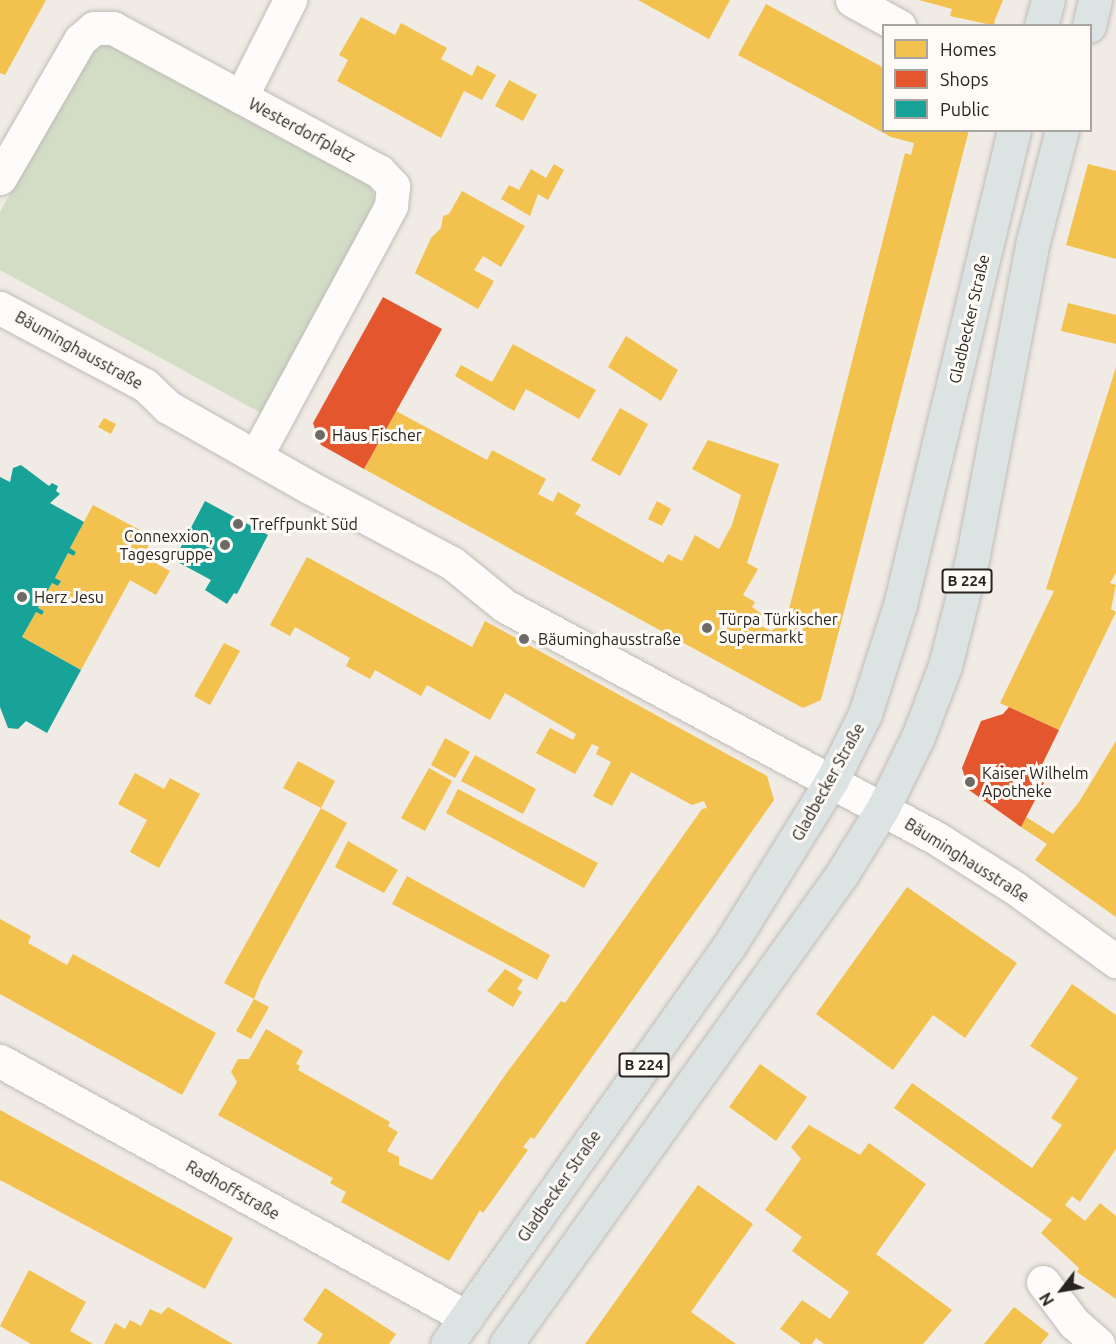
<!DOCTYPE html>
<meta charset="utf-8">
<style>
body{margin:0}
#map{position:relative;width:1116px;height:1344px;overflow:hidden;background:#f0ebe5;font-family:Ubuntu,sans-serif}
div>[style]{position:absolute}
.green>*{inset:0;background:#d3ddc6}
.homes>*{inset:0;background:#f2c14e}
.shops>*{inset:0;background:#e4572e}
.public>*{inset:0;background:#17a398}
.roads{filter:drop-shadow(0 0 2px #bfbbb6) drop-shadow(0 0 2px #bfbbb6)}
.minor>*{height:33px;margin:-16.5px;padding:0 16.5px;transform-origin:16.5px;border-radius:16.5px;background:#fdfcfb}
.major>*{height:33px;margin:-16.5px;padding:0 16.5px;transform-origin:16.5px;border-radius:16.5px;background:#dce3e3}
.dots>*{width:16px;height:16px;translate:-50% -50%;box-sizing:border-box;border:3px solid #fefaf6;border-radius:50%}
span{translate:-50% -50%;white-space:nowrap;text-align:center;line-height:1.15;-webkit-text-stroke:6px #fefaf6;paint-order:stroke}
.shield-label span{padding:2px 4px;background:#fefaf6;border:2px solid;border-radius:4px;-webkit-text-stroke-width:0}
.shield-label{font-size:15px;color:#282520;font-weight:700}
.street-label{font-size:16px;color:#282520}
.poi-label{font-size:16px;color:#282520}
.left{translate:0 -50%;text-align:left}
.right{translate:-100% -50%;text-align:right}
.legend{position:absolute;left:882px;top:24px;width:210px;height:108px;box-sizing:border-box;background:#fefaf6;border:2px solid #a8a5a0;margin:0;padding:8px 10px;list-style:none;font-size:18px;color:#282520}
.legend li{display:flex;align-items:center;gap:12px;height:30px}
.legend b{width:30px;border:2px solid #a8a5a0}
.north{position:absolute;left:1032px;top:1260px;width:60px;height:60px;-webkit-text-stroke:4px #fefaf6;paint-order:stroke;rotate:239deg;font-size:16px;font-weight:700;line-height:24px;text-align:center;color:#282520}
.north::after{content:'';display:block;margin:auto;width:21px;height:27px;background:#282520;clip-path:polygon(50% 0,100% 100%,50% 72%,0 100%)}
</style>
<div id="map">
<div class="green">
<div style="clip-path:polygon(115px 42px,371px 184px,376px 204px,261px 413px,0 270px,0 212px,90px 49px)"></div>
</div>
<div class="homes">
<div style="clip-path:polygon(0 0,46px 0,5px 75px,0 73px)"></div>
<div style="clip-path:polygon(638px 0,730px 0,709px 39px)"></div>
<div style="clip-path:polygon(919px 0,1003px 0,994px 22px,996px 26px,950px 16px,952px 9px)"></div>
<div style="clip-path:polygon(766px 4px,884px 68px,884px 130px,969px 130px,821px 700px,803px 708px,364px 469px,396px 411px,487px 460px,492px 450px,546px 479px,538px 494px,553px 502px,558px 492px,581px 505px,575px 514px,663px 563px,668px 554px,682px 561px,695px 535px,719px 549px,732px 525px,741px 495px,692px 469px,708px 440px,779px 464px,747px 563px,758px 569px,743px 595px,755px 602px,752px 607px,763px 615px,758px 624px,771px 631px,786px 621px,905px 153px,911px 155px,914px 143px,891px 137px,738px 55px)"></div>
<div style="clip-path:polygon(361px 17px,395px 35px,401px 23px,423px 35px,447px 48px,441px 59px,472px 76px,477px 65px,496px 75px,482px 100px,464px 91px,441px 138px,337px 81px,348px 60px,339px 55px)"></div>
<div style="clip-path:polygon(509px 80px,537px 95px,523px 121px,495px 106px)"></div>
<div style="clip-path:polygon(554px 164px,564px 170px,548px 200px,538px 194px,530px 216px,501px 199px,509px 185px,519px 190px,531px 169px,546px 178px)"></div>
<div style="clip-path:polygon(1088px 164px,1116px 171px,1116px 259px,1066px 245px)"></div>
<div style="clip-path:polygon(462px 191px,525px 226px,501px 267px,483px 256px,474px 270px,494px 281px,478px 309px,415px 273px,431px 238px,441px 228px,443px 216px,449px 214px)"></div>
<div style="clip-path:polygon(1068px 303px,1116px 315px,1116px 344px,1061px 331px)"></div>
<div style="clip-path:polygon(626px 336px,678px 370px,661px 401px,608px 367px)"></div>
<div style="clip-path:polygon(513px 344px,596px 390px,579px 419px,526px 389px,514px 411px,455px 376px,461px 365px,492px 382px)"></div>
<div style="clip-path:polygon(1116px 367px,1116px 573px,1110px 583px,1116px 585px,1111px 609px,1116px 612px,1059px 730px,1000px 703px,1054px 591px,1046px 589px)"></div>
<div style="clip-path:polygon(620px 408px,648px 424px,620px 476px,591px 460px)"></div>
<div style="clip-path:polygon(104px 418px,116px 424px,111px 434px,98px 427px)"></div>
<div style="clip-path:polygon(657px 501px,671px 509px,662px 526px,648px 519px)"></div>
<div style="clip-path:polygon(93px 505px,153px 537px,143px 556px,170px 571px,156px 595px,130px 580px,81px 670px,22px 637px,36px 612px,42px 615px,44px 611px,38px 608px,52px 583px,58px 586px,61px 581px,55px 578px,68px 553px,74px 556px,76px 552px,70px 548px)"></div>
<div style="clip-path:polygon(307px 557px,472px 647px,485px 621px,767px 776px,774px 800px,534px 1139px,531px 1137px,523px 1147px,528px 1150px,483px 1213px,480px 1210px,449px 1261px,341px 1202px,346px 1192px,330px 1183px,333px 1178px,218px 1115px,237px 1082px,231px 1072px,238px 1059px,249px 1059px,266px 1029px,303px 1051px,296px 1064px,300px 1066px,298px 1070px,390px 1122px,388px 1126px,398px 1132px,387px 1151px,399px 1157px,399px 1165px,432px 1180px,508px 1071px,561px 1001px,565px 1003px,702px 809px,707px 808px,704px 801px,692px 805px,631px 772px,612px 806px,593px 796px,611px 762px,596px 754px,599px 747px,592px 744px,575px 774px,536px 753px,550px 728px,573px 740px,576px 734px,505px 693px,490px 720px,427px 685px,421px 696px,375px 670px,370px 679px,346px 666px,350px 658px,295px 627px,290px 636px,270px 625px)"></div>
<div style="clip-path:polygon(224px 643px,240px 651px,210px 705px,194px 696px)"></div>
<div style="clip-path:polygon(445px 738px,470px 752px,455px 778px,431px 765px)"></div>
<div style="clip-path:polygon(1116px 741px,1116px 917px,1035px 860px,1047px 844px,1021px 827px,1026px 817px,1053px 834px,1079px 802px)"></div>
<div style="clip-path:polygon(475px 755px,536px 789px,523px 814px,461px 781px)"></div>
<div style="clip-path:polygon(298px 761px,335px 781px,321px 808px,283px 788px)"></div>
<div style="clip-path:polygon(429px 768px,452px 781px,425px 831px,401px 818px)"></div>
<div style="clip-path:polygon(135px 773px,164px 789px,170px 778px,200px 794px,159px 868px,130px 852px,147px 820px,118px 804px)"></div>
<div style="clip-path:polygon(458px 789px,598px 863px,584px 888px,446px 813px)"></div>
<div style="clip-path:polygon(321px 808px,347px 823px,261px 981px,254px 999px,269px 1007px,251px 1039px,236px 1031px,254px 999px,224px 983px)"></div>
<div style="clip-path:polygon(348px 841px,398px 870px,384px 893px,335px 867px)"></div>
<div style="clip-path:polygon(407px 876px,550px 955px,537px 980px,392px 904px)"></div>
<div style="clip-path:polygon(907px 887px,1017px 963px,965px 1038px,933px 1015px,893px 1070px,816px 1014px)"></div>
<div style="clip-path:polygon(0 919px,31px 936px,28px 943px,67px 965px,73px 954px,216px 1033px,182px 1095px,0 994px)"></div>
<div style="clip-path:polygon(505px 969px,523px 980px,517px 989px,522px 992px,513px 1007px,487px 991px)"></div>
<div style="clip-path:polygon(1072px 984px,1116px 1015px,1116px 1149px,1080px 1202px,1072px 1196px,1065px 1205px,1085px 1221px,1100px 1203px,1116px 1216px,1116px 1299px,1077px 1272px,1079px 1268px,1041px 1233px,1052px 1220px,894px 1108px,912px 1083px,1032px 1168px,1062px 1125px,1051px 1118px,1078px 1078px,1030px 1046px)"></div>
<div style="clip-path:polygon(760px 1064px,807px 1097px,776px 1141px,729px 1107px)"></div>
<div style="clip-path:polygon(0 1110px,233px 1238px,205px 1289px,0 1180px)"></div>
<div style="clip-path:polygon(809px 1125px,860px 1155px,869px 1143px,926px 1184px,876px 1254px,952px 1310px,923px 1344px,824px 1344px,816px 1338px,812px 1344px,801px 1344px,780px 1329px,802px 1300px,830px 1319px,849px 1292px,792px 1251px,802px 1237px,765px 1210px,801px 1159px,791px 1147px)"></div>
<div style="clip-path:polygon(698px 1185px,753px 1224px,691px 1312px,736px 1344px,585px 1344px)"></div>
<div style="clip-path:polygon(29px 1270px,86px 1302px,70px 1331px,93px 1344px,31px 1344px,0 1326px)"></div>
<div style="clip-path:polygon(325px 1288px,396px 1334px,389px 1344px,317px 1344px,323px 1334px,303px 1320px)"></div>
<div style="clip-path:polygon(168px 1307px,233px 1344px,104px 1344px,115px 1323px,125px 1329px,130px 1320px,141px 1326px,150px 1309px,161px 1314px)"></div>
<div style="clip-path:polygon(1014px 1307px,1049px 1334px,1041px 1344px,984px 1344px)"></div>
</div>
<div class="shops">
<div style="clip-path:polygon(383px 297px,442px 329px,364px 469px,321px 445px,313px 423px)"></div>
<div style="clip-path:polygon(1009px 707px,1059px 730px,1036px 777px,1044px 783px,1021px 827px,969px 790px,962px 768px,981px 721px,1003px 714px)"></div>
</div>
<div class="public">
<div style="clip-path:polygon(21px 465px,49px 486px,52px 483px,58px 486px,56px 491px,60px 494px,50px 503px,84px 522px,70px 548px,76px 552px,74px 556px,68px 553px,55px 578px,61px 581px,58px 586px,52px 583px,38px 608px,44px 611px,42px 615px,36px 612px,22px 637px,81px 670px,47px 733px,26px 721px,18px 729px,8px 728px,0 707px,0 477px,10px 482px,13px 468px)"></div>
<div style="clip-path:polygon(205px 501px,268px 535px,237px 594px,234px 593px,227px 604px,205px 590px,211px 580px,174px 560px)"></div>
</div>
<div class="roads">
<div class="minor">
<div style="left:852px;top:0;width:54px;rotate:29deg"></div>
<div style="left:241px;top:97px;width:109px;rotate:-63.2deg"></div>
<div style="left:0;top:178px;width:160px;rotate:-59.9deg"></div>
<div style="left:80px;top:40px;width:18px;rotate:-41deg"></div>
<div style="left:94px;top:28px;width:19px"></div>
<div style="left:113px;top:28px;width:302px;rotate:28.3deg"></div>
<div style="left:379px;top:171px;width:21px;rotate:47deg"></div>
<div style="left:393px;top:186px;width:20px;rotate:96deg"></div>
<div style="left:391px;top:206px;width:284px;rotate:118.4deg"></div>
<div style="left:0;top:308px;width:164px;rotate:28deg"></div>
<div style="left:145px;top:385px;width:32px;rotate:44deg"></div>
<div style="left:168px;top:407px;width:160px;rotate:29.6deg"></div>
<div style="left:307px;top:486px;width:164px;rotate:28deg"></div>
<div style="left:452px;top:563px;width:68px;rotate:39.1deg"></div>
<div style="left:505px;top:606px;width:489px;rotate:28.3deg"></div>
<div style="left:936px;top:838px;width:93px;rotate:32.3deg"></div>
<div style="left:1015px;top:888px;width:125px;rotate:35.9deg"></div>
<div style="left:0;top:1061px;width:532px;rotate:28.78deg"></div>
<div style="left:1043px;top:1282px;width:51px;rotate:52.9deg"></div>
<div style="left:1074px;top:1323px;width:32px;rotate:41deg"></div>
</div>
<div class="major">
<div style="left:1041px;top:26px;width:27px;rotate:-75deg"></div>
<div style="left:1089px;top:26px;width:27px;rotate:-77deg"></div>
<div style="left:447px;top:1344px;width:488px;rotate:-54.7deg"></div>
<div style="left:729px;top:946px;width:195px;rotate:-58.2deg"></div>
<div style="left:832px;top:780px;width:74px;rotate:-63.4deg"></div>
<div style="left:865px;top:714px;width:114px;rotate:-72.2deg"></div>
<div style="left:900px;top:605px;width:488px;rotate:-76.5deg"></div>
<div style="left:506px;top:1344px;width:578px;rotate:-54.44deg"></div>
<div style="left:842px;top:874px;width:78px;rotate:-58.2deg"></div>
<div style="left:883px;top:808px;width:79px;rotate:-63.8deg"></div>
<div style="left:918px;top:737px;width:76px;rotate:-69.2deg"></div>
<div style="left:945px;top:666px;width:114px;rotate:-75.8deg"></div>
<div style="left:973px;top:555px;width:316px;rotate:-79.2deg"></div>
<div style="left:1032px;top:245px;width:119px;rotate:-75.4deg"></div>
</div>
</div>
<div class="dots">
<div style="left:320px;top:435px;background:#6e6a65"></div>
<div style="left:238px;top:524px;background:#6e6a65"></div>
<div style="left:225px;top:545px;background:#6e6a65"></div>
<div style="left:22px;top:597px;background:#6e6a65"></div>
<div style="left:707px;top:628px;background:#6e6a65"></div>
<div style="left:524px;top:639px;background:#6e6a65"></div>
<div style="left:970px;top:782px;background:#6e6a65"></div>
</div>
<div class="shield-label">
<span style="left:967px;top:581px">B 224</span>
<span style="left:644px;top:1065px">B 224</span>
</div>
<div class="street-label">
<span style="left:302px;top:130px;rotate:28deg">Westerdorfplatz</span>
<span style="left:969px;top:319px;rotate:-77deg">Gladbecker Straße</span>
<span style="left:79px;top:350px;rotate:29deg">Bäuminghausstraße</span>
<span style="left:828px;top:782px;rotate:-61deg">Gladbecker Straße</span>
<span style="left:967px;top:860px;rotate:32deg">Bäuminghausstraße</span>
<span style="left:559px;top:1186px;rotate:-55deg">Gladbecker Straße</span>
<span style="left:233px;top:1190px;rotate:29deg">Radhoffstraße</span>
</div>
<div class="poi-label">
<span class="left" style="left:332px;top:435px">Haus Fischer</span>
<span class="left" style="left:250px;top:524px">Treffpunkt Süd</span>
<span class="right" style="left:213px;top:545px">Connexxion,<br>Tagesgruppe</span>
<span class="left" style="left:34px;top:597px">Herz Jesu</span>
<span class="left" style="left:719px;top:628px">Türpa Türkischer<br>Supermarkt</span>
<span class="left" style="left:538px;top:639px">Bäuminghausstraße</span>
<span class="left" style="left:982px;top:782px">Kaiser Wilhelm<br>Apotheke</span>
</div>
<ul class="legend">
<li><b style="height:16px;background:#f2c14e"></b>Homes</li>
<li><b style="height:16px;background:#e4572e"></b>Shops</li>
<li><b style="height:16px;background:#17a398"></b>Public</li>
</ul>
<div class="north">N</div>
</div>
